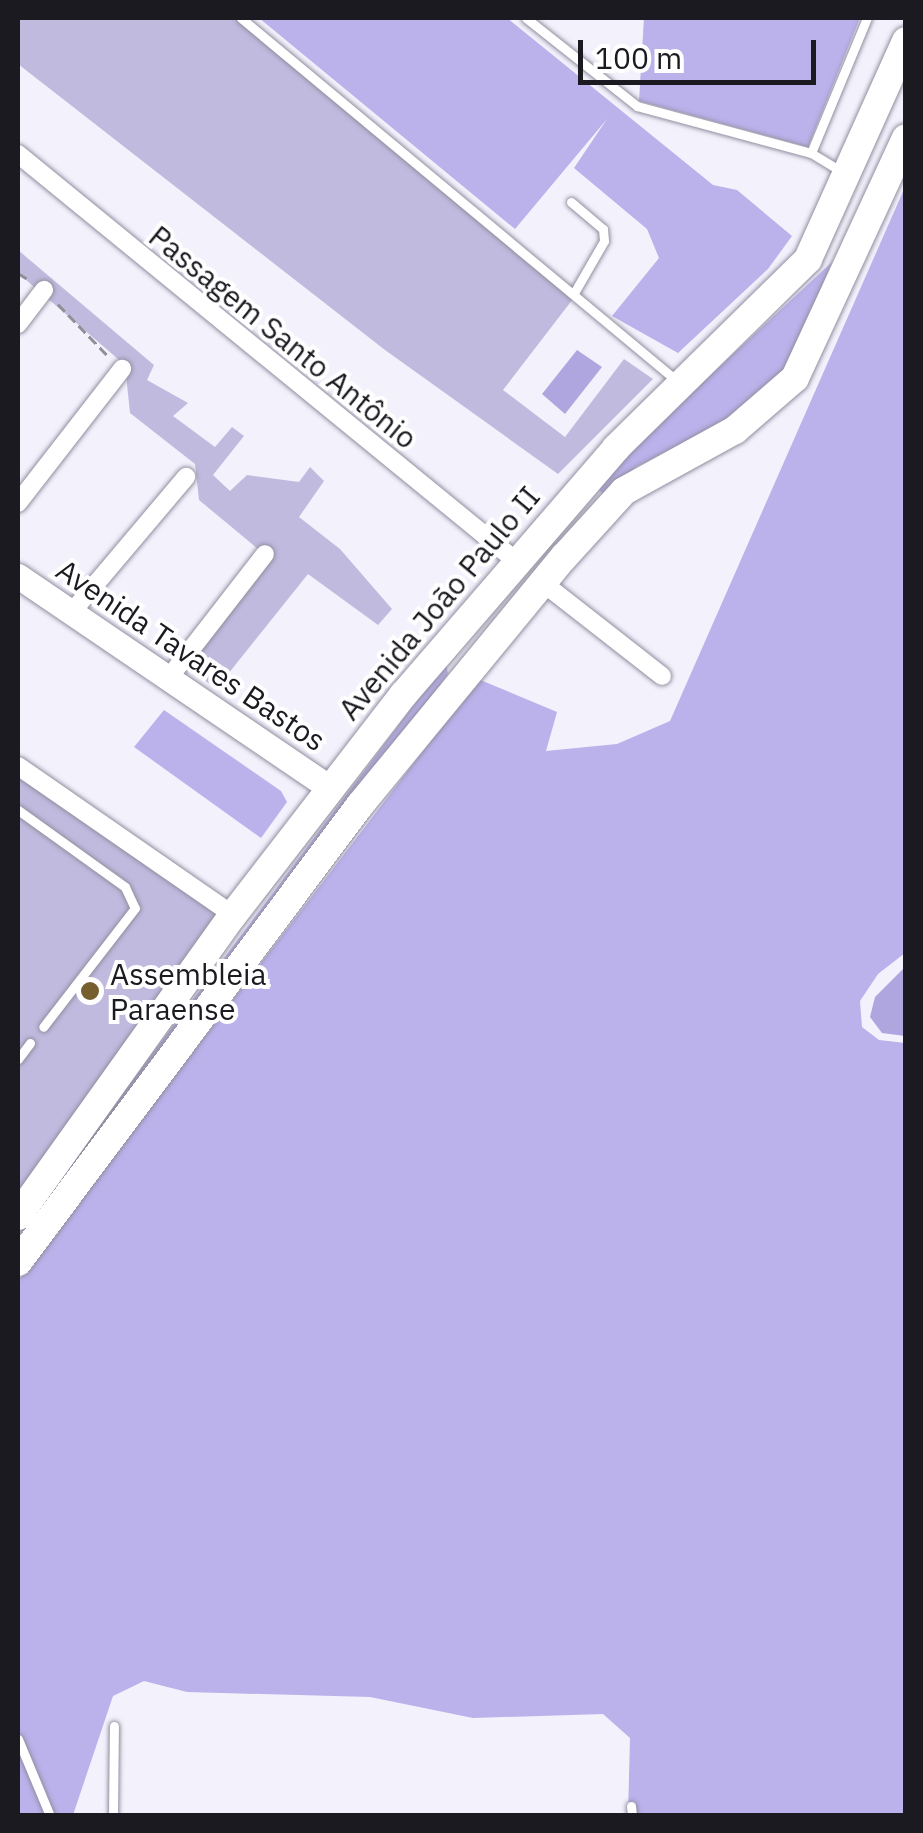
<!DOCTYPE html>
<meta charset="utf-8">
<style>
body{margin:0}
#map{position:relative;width:923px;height:1833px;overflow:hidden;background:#f3f1fc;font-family:"IBM Plex Sans",sans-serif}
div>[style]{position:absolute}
.green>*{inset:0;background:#c0badf}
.forest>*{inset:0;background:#bbb1eb}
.water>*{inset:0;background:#b0a6df}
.path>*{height:2.5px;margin-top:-1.25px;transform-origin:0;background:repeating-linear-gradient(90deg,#908e97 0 10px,transparent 0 15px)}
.roads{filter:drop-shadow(0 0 2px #918e9f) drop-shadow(0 0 2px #918e9f)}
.lane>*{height:9px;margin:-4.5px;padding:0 4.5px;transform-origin:4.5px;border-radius:4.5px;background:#fff}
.street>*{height:18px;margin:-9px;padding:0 9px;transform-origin:9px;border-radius:9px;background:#fff}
.secondary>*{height:25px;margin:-12.5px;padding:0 12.5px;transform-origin:12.5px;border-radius:12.5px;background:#fff}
.primary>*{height:28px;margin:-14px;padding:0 14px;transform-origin:14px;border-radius:14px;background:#fff}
.dots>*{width:28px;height:28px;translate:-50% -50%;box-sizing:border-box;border:5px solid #fff;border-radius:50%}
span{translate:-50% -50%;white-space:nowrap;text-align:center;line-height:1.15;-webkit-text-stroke:8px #fff;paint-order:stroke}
.street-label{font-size:30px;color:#1b1a21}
.poi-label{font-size:30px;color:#1b1a21}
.left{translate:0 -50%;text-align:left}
.frame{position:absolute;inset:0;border:20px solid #1b1a21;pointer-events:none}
.scale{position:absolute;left:578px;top:40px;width:238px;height:45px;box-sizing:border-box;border:5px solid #1b1a21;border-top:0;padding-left:12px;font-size:30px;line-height:35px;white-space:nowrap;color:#1b1a21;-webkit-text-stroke:8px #fff;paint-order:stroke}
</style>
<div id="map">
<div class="green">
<div style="clip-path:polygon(18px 18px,238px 18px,576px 295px,503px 390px,565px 437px,624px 359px,653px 379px,558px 474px,385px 350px,18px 64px)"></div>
<div style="clip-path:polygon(18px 250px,154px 365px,147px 380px,188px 403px,173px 416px,215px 447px,232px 427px,244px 436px,213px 475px,230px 491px,247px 475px,299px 482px,310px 467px,324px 481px,299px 517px,340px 549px,392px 609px,378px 625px,308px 574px,216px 689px,181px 662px,264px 554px,199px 500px,195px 464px,130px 413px,125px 365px,18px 273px)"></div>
<div style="clip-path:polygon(18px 766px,222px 906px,18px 1195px)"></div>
</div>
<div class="forest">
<div style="clip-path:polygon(259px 18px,507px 18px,713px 185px,737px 190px,792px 236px,768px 269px,678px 353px,612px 316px,659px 258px,647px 229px,574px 168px,607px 119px,515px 229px)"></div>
<div style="clip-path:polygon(644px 18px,860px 18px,808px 147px,639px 101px)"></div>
<div style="clip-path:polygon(905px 187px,905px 953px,878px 974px,860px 1001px,862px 1027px,879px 1040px,905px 1043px,905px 1815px,628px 1815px,630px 1738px,603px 1714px,473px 1718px,370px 1697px,187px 1692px,144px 1681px,113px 1696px,73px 1815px,18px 1816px,18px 1281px,478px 679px,557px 712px,546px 751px,617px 744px,670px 721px)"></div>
<div style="clip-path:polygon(832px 262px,786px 373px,755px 406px,636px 467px,604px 495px,593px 484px)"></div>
<div style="clip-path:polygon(446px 662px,448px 674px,18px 1253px,18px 1239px,72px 1161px)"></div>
<div style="clip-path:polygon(164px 710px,281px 791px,287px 802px,261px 838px,134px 747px)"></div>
</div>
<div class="water">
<div style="clip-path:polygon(577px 350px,602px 367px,565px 414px,542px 394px)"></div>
<div style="clip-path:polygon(905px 967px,905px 1036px,882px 1033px,870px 1017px,875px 997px)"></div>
</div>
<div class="path">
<div style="left:18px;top:273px;width:13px;rotate:32deg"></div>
<div style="left:58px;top:304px;width:72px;rotate:46.1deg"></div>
</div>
<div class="roads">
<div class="lane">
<div style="left:241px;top:18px;width:567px;rotate:39.78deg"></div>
<div style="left:526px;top:18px;width:142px;rotate:38.4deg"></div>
<div style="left:637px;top:106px;width:180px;rotate:15.1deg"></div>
<div style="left:811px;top:153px;width:146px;rotate:-67.5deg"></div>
<div style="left:811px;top:153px;width:37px;rotate:31deg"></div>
<div style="left:571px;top:202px;width:42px;rotate:40.2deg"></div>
<div style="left:603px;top:229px;width:12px;rotate:85deg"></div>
<div style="left:604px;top:241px;width:60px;rotate:120deg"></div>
<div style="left:18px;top:810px;width:132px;rotate:35.7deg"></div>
<div style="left:125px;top:887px;width:23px;rotate:65deg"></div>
<div style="left:135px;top:908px;width:150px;rotate:127.7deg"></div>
<div style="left:18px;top:1059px;width:20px;rotate:-53deg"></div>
<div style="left:18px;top:1739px;width:83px;rotate:67.4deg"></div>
<div style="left:631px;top:1806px;width:10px;rotate:84deg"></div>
<div style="left:113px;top:1816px;width:90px;rotate:-89.4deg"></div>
</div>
<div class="street">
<div style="left:18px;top:154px;width:642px;rotate:39.25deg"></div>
<div style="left:18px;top:324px;width:43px;rotate:-52.6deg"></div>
<div style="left:18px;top:503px;width:170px;rotate:-52.2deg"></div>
<div style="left:543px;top:583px;width:151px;rotate:38deg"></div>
<div style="left:72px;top:612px;width:177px;rotate:-49.8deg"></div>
<div style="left:168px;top:679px;width:158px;rotate:-52.2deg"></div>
<div style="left:18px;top:766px;width:262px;rotate:34.7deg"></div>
</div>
<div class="secondary">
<div style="left:18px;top:576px;width:375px;rotate:34.2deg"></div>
</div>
<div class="primary">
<div style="left:18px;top:1216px;width:370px;rotate:-54.5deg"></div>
<div style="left:233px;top:915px;width:279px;rotate:-52.3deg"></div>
<div style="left:404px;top:694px;width:325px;rotate:-49.2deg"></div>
<div style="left:616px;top:448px;width:269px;rotate:-44.5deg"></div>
<div style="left:808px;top:259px;width:239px;rotate:-65.8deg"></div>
<div style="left:18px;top:1262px;width:571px;rotate:-53.19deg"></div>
<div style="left:360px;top:805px;width:321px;rotate:-50.6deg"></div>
<div style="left:564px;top:557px;width:89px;rotate:-47.7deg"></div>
<div style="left:624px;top:491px;width:127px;rotate:-28.8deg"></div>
<div style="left:735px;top:430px;width:79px;rotate:-40.9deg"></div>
<div style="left:795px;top:378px;width:264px;rotate:-65.2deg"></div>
</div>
</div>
<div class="dots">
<div style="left:90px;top:991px;background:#775e2f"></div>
</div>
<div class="street-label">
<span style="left:283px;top:337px;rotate:39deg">Passagem Santo Antônio</span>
<span style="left:439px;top:603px;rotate:-50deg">Avenida João Paulo II</span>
<span style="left:191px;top:655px;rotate:34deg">Avenida Tavares Bastos</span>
</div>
<div class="poi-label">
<span class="left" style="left:110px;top:991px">Assembleia<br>Paraense</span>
</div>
<div class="frame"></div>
<div class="scale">100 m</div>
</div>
